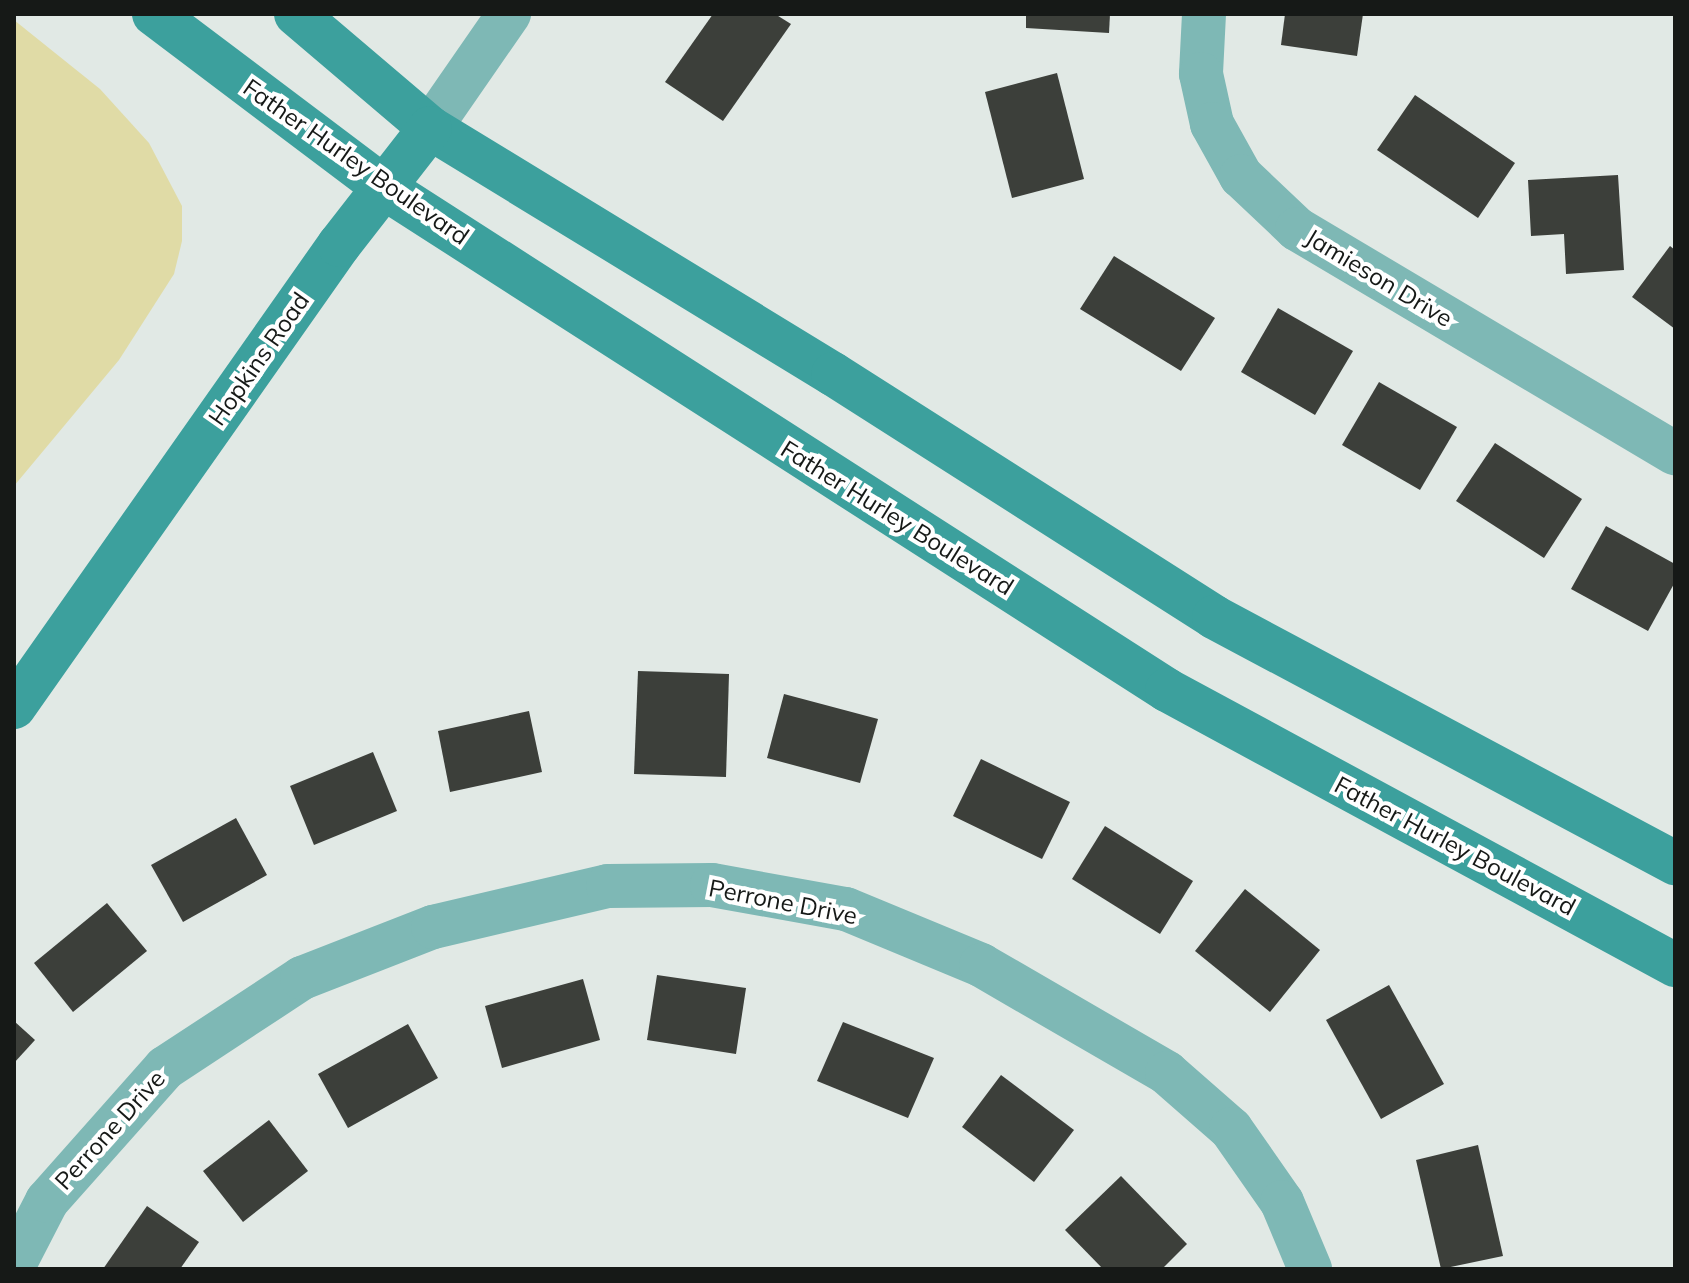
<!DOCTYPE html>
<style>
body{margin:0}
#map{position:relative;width:1689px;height:1283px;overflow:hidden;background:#e1e9e5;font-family:Mulish,sans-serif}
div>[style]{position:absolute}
.green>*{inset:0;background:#e0dba6}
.building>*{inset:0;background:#3c3f3a}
.street>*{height:44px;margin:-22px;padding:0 22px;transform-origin:22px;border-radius:22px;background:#7eb8b5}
.secondary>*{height:44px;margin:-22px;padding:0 22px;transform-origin:22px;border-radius:22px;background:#3ca09d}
span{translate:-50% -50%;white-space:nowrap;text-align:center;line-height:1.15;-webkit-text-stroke:8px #fff;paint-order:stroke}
.street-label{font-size:24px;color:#161917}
.frame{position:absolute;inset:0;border:16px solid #161917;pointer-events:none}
</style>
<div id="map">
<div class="green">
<div style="clip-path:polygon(14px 20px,100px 89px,149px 143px,182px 206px,182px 241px,174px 274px,119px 360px,14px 486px)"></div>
</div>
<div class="building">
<div style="clip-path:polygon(713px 14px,775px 14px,791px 24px,723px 121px,665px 82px)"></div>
<div style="clip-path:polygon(1026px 14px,1110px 14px,1109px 33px,1026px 28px)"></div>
<div style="clip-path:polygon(1285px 14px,1363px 14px,1357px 56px,1281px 45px)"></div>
<div style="clip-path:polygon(1057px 73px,1084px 179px,1012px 198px,985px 92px)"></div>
<div style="clip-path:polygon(1415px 95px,1515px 163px,1478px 218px,1377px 150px)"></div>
<div style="clip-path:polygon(1618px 175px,1624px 270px,1566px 274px,1564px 234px,1531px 236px,1528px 180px)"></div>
<div style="clip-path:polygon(1670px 246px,1675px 250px,1675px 329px,1632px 297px)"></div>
<div style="clip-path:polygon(1114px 256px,1215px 318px,1181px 371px,1080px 309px)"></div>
<div style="clip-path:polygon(1278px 308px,1353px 351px,1315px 415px,1241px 372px)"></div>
<div style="clip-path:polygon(1379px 382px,1457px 427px,1420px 490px,1342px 445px)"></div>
<div style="clip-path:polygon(1495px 443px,1582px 499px,1544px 558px,1456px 501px)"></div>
<div style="clip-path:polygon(1606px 526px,1675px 564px,1675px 582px,1648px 631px,1571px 589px)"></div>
<div style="clip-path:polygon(638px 671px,729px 674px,726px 777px,634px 774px)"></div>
<div style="clip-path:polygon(784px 694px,878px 719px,860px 783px,767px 758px)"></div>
<div style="clip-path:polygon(529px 711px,542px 772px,450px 792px,438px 731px)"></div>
<div style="clip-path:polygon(373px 752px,397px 811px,314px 845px,290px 786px)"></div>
<div style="clip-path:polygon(981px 759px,1070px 802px,1042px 859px,953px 816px)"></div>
<div style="clip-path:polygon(236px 818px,267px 875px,183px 922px,151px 865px)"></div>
<div style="clip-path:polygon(1105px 826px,1193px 881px,1160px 934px,1072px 879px)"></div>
<div style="clip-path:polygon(1245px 889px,1320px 950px,1270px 1012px,1195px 951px)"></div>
<div style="clip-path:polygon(107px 903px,147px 951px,73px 1012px,34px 963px)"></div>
<div style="clip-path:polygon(657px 975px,746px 988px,736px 1054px,647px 1040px)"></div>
<div style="clip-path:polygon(583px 979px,600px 1040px,502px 1068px,485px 1006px)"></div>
<div style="clip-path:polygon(1389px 985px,1444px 1084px,1381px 1119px,1326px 1020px)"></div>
<div style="clip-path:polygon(14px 1021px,35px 1040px,14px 1063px)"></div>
<div style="clip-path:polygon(843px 1022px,934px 1058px,908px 1118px,817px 1081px)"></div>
<div style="clip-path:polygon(408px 1024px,438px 1078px,348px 1128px,318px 1074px)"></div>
<div style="clip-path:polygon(1001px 1075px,1074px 1130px,1034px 1182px,962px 1127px)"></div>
<div style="clip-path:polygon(269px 1120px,308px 1171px,243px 1222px,203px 1171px)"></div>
<div style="clip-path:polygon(1478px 1145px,1503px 1256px,1441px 1269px,1416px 1160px)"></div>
<div style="clip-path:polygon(1121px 1176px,1187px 1244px,1162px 1269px,1103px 1269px,1065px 1230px)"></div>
<div style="clip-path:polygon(147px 1206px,199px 1242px,180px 1269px,103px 1269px)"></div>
</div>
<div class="street">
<div style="left:1204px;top:14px;width:60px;rotate:92.9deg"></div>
<div style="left:1201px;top:74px;width:51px;rotate:77.6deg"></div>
<div style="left:1212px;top:124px;width:60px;rotate:60.9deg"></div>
<div style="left:1241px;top:176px;width:77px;rotate:43.4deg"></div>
<div style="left:1297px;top:229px;width:439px;rotate:30.7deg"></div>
<div style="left:430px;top:128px;width:139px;rotate:-55.3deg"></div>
<div style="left:14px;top:1265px;width:72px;rotate:-62.7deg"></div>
<div style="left:47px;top:1201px;width:178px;rotate:-48.4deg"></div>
<div style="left:165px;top:1068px;width:164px;rotate:-33.3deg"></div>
<div style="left:302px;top:978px;width:141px;rotate:-21.3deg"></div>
<div style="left:433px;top:927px;width:180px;rotate:-13.2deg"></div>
<div style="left:608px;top:886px;width:104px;rotate:-0.6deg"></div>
<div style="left:712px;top:885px;width:136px;rotate:10.2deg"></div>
<div style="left:846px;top:909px;width:146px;rotate:22.5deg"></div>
<div style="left:981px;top:965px;width:215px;rotate:30.1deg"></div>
<div style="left:1167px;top:1073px;width:85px;rotate:41.2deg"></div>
<div style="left:1231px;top:1129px;width:89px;rotate:55.1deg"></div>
<div style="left:1282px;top:1202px;width:73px;rotate:67.3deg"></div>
</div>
<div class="secondary">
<div style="left:154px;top:14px;width:291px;rotate:37deg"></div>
<div style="left:386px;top:189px;width:928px;rotate:32.68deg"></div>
<div style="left:1167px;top:690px;width:578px;rotate:28.43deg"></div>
<div style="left:296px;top:14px;width:176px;rotate:40.4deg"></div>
<div style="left:430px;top:128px;width:472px;rotate:31.4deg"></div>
<div style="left:833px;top:374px;width:452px;rotate:32.5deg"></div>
<div style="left:1214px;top:617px;width:523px;rotate:28.09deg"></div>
<div style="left:14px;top:707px;width:565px;rotate:-54.88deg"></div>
<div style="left:339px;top:245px;width:148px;rotate:-52.1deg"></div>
</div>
<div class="street-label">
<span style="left:356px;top:162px;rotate:35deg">Father Hurley Boulevard</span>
<span style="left:1379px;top:278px;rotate:31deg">Jamieson Drive</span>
<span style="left:259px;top:359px;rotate:-55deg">Hopkins Road</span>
<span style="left:897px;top:518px;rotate:32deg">Father Hurley Boulevard</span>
<span style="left:1455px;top:846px;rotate:28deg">Father Hurley Boulevard</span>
<span style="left:783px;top:902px;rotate:11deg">Perrone Drive</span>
<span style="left:110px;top:1130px;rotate:-48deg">Perrone Drive</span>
</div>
<div class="frame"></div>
</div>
